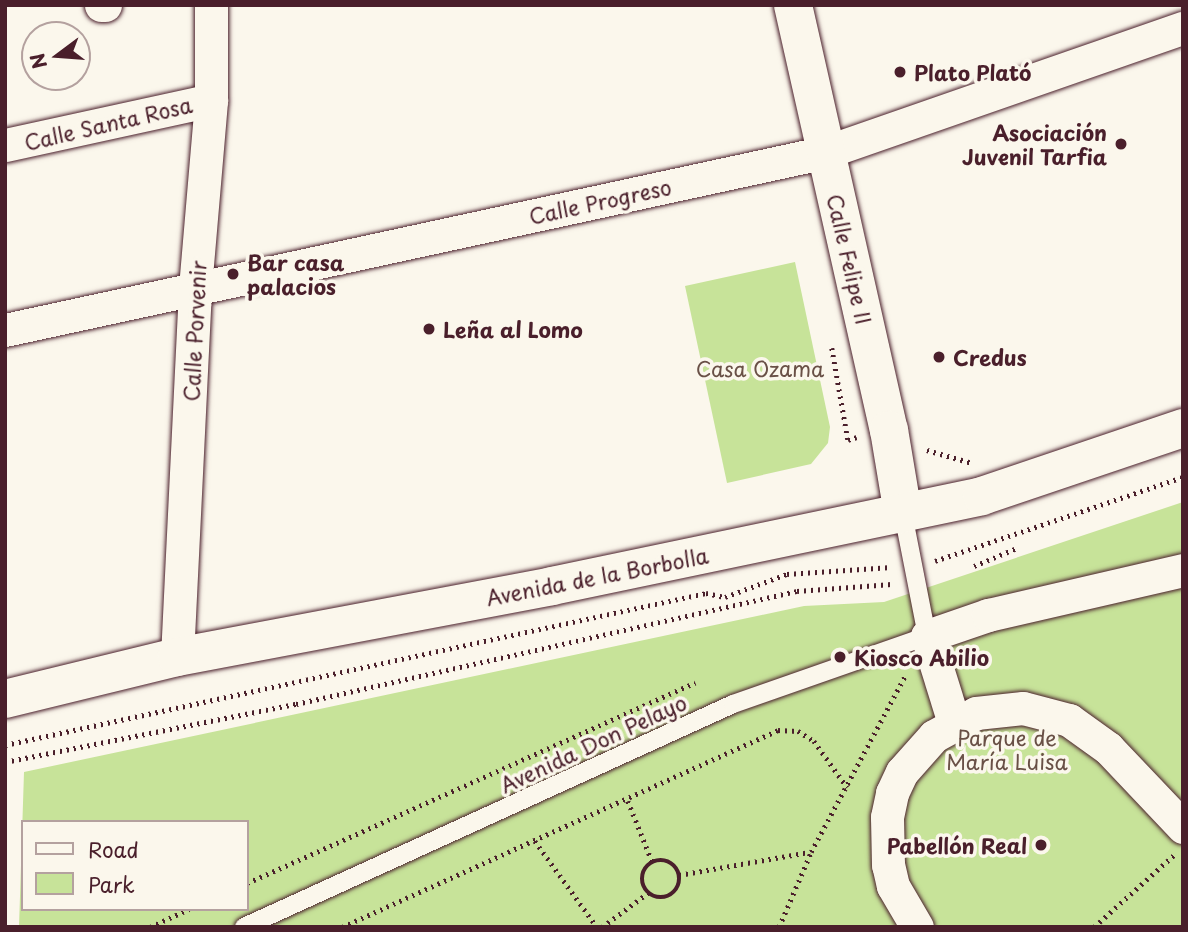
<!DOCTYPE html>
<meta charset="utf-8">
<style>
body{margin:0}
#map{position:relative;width:1188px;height:932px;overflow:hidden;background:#fbf7ec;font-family:"Playpen Sans",sans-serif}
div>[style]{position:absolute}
.green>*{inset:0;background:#c7e399}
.path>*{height:4.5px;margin-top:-2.25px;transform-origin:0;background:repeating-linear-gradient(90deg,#4a1f2b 0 2px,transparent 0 7px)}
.path>.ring{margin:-2.25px;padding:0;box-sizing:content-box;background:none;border:4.5px solid #4a1f2b;border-radius:50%}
.roads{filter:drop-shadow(0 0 2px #4a1f2b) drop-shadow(0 0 2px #4a1f2b)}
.lane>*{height:18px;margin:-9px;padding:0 9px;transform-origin:9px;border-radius:9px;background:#fbf7ec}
.street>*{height:33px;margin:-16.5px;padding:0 16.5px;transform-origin:16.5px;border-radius:16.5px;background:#fbf7ec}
.secondary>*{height:38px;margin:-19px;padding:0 19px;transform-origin:19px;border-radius:19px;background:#fbf7ec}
.dots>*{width:19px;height:19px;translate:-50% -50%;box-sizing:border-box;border:4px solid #fbf7ec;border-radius:50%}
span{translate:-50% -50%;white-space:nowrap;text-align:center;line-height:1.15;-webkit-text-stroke:7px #fbf7ec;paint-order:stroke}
.poi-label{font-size:21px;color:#4a1f2b;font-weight:700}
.left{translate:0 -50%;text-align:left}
.right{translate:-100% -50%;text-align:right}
.street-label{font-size:21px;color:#4a1f2b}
.park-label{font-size:21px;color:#695046}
.frame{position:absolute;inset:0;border:7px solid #4a1f2b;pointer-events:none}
.legend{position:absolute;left:21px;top:820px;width:228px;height:91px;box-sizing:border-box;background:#fbf7ec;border:2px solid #b4a19f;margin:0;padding:9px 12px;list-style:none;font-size:21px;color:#4a1f2b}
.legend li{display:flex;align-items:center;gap:14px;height:35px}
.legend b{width:35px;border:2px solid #b4a19f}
.north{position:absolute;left:21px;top:21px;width:70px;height:70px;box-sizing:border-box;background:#fbf7ec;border:2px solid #b4a19f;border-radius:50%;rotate:254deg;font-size:19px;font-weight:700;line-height:28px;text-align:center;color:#4a1f2b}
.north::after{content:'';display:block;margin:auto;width:24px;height:32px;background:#4a1f2b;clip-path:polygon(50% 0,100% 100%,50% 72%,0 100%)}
</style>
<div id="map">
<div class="green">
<div style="clip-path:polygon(795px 262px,830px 427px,828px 443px,811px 464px,727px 483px,685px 286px)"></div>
<div style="clip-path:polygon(evenodd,1183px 502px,1183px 927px,19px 927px,24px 772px,804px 606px,884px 602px,1183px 502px,23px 822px,247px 822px,247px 909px,23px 909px,23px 822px)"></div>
</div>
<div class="path">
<div style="left:832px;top:348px;width:93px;rotate:80.1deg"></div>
<div style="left:848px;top:440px;width:9px;rotate:-18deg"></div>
<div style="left:927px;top:450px;width:47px;rotate:16.1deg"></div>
<div style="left:935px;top:561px;width:262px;rotate:-18.7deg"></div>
<div style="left:974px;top:566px;width:47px;rotate:-22.7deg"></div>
<div style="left:5px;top:745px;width:717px;rotate:-12.23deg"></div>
<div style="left:706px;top:593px;width:19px;rotate:12deg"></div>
<div style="left:725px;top:597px;width:66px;rotate:-20.4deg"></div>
<div style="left:787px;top:574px;width:105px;rotate:-3.8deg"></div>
<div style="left:5px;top:762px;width:297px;rotate:-11.3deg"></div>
<div style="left:296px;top:704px;width:514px;rotate:-12.71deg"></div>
<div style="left:797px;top:591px;width:95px;rotate:-4.2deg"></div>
<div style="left:628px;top:801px;width:65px;rotate:68.2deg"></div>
<div style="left:535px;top:841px;width:106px;rotate:54.2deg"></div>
<div class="ring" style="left:642px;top:860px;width:33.5px;height:33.5px"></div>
<div style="left:679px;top:875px;width:133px;rotate:-10deg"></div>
<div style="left:247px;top:883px;width:491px;rotate:-24.1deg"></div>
<div style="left:150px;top:927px;width:43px;rotate:-24.8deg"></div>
<div style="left:342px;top:927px;width:478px;rotate:-24.3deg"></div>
<div style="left:778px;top:730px;width:20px;rotate:3deg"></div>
<div style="left:798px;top:731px;width:19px;rotate:32deg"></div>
<div style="left:814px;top:741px;width:57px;rotate:54.3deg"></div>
<div style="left:602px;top:927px;width:57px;rotate:-36.5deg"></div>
<div style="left:779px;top:927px;width:82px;rotate:-66.9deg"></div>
<div style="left:811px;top:852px;width:202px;rotate:-61.9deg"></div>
<div style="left:1094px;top:927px;width:108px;rotate:-42deg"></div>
</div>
<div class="roads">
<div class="lane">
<div style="left:244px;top:927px;width:537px;rotate:-24.51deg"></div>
<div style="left:733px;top:704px;width:206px;rotate:-19.3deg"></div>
<div style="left:927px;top:636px;width:124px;rotate:-101.1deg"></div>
</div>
<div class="street">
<div style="left:101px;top:5px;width:4px"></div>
<div style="left:5px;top:145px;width:211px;rotate:-12.3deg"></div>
<div style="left:5px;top:330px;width:840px;rotate:-12.23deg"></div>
<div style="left:826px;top:152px;width:378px;rotate:-19.2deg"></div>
<div style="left:177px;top:657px;width:369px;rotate:-87.2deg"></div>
<div style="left:195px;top:288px;width:189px;rotate:-85.1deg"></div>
<div style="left:211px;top:100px;width:95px;rotate:-90deg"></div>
<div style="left:954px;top:723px;width:91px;rotate:-107.2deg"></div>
<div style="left:927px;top:636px;width:65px;rotate:-19deg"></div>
<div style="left:988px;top:615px;width:200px;rotate:-13deg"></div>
<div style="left:917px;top:927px;width:48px;rotate:-120.3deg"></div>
<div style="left:893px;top:886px;width:22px;rotate:-103deg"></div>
<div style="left:888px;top:865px;width:48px;rotate:-91.2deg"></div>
<div style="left:887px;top:817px;width:25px;rotate:-78deg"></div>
<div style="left:892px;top:793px;width:23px;rotate:-65deg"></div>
<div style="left:902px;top:772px;width:48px;rotate:-48.4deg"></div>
<div style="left:934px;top:736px;width:48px;rotate:-28.7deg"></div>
<div style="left:976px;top:713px;width:47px;rotate:-6.1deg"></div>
<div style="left:1023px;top:708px;width:48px;rotate:14.6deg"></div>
<div style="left:1069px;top:720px;width:48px;rotate:35.7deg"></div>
<div style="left:1108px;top:748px;width:109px;rotate:46.5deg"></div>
</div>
<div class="secondary">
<div style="left:793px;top:5px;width:436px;rotate:77.3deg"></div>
<div style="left:889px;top:430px;width:85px;rotate:80.5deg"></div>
<div style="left:5px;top:699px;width:177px;rotate:-13.7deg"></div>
<div style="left:177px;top:657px;width:382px;rotate:-10.7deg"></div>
<div style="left:552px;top:586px;width:439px;rotate:-11.8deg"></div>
<div style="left:982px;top:496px;width:212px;rotate:-18.7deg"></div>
</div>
</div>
<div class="dots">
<div style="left:900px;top:72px;background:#4a1f2b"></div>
<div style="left:1121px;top:144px;background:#4a1f2b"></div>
<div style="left:233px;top:274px;background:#4a1f2b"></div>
<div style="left:429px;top:329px;background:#4a1f2b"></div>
<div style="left:939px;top:357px;background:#4a1f2b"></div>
<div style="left:840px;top:657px;background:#4a1f2b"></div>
<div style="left:1041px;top:845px;background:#4a1f2b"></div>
</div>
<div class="poi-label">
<span class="left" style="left:914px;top:72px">Plato Plató</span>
<span class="right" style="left:1107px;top:144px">Asociación<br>Juvenil Tarfia</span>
<span class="left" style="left:247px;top:274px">Bar casa<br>palacios</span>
<span class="left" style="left:443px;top:329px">Leña al Lomo</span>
<span class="left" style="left:953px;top:357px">Credus</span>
<span class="left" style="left:854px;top:657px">Kiosco Abilio</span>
<span class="right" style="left:1027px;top:845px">Pabellón Real</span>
</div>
<div class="street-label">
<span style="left:108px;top:123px;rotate:-13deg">Calle Santa Rosa</span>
<span style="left:600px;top:201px;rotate:-12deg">Calle Progreso</span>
<span style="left:850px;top:259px;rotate:77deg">Calle Felipe II</span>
<span style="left:194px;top:331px;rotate:-87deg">Calle Porvenir</span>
<span style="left:597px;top:576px;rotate:-11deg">Avenida de la Borbolla</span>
<span style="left:593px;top:743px;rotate:-25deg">Avenida Don Pelayo</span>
</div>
<div class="park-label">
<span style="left:760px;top:368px">Casa Ozama</span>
<span style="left:1007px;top:749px">Parque de<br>María Luisa</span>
</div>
<div class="frame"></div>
<ul class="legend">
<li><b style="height:9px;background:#fbf7ec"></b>Road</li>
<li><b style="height:19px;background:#c7e399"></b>Park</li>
</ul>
<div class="north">N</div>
</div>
